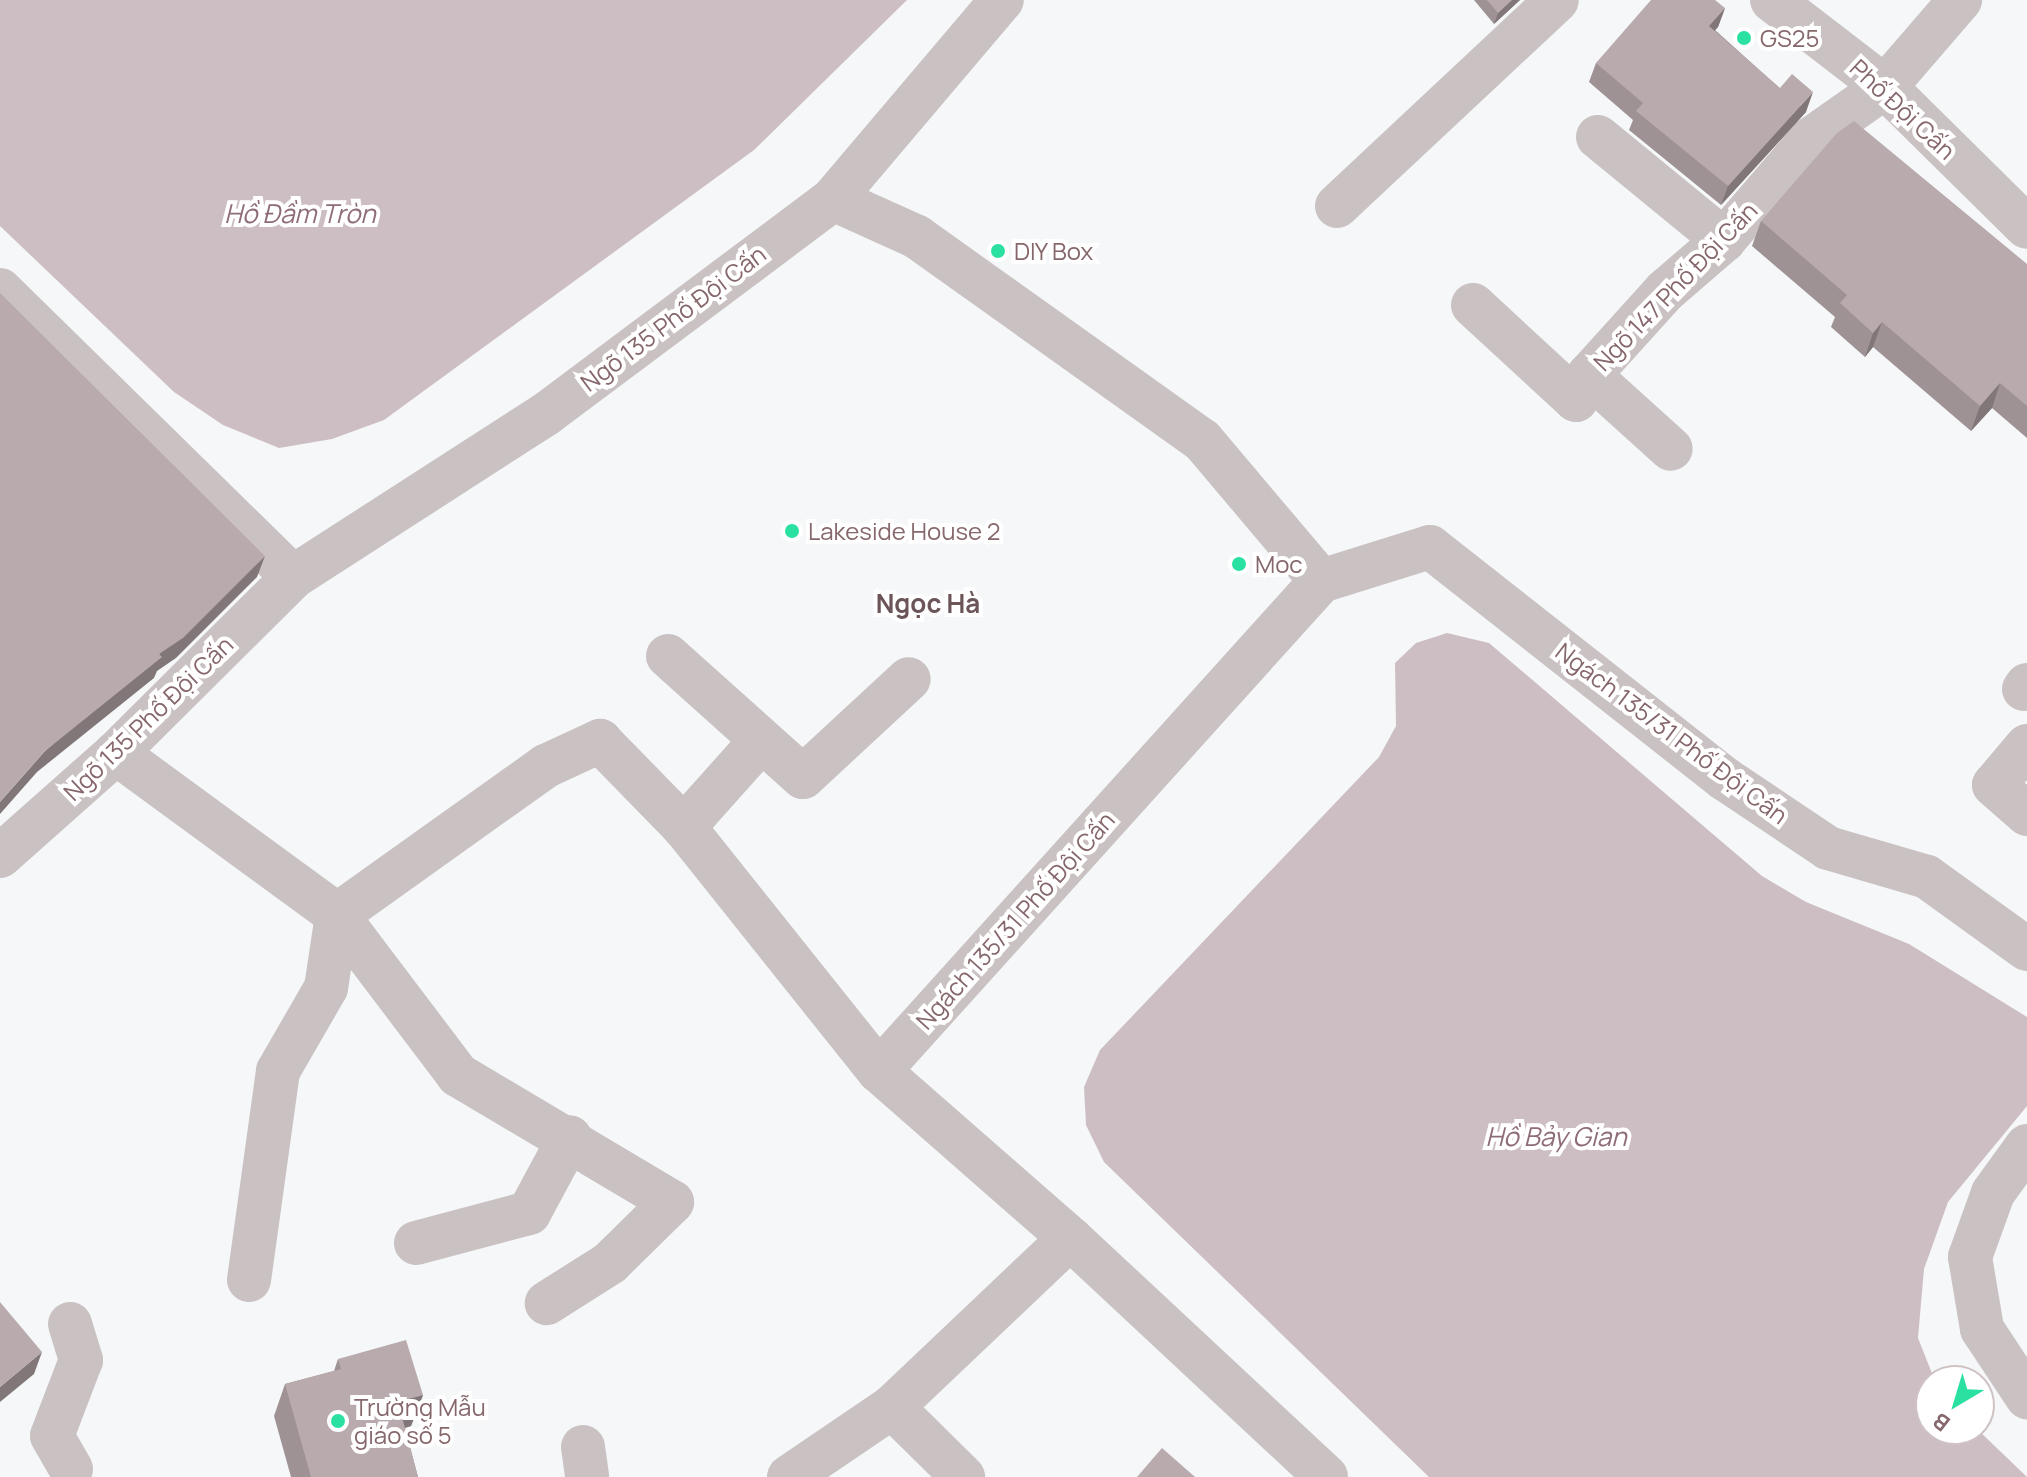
<!DOCTYPE html>
<meta charset="utf-8">
<style>
body{margin:0}
#map{position:relative;width:2027px;height:1477px;overflow:hidden;background:#f5f7f8;font-family:Manrope,sans-serif}
div>[style]{position:absolute}
.water>*{inset:0;background:#cdbec3}
.minor>*{height:44px;margin:-22px;padding:0 22px;transform-origin:22px;border-radius:22px;background:#c9c1c2}
.wall>*{inset:0;background:#9e9295}
.shaded-wall>*{inset:0;background:#817779}
.building>*{inset:0;background:#b8aaad}
.dots>*{width:22px;height:22px;translate:-50% -50%;box-sizing:border-box;border:4px solid #fff;border-radius:50%}
span{translate:-50% -50%;white-space:nowrap;text-align:center;line-height:1.15;-webkit-text-stroke:8px #fff;paint-order:stroke}
.poi-label{font-size:24px;color:#86676b}
.left{translate:0 -50%;text-align:left}
.street-label{font-size:24px;color:#86676b}
.water-label{font-size:26px;color:#8f6d78;font-style:italic}
.neighbourhood-label{font-size:26px;color:#6b5558;font-weight:700}
.north{position:absolute;left:1915px;top:1365px;width:80px;height:80px;box-sizing:border-box;background:#fff;border:2px solid #cfc2c4;border-radius:50%;rotate:218deg;font-size:22px;font-weight:700;line-height:32px;text-align:center;color:#86676b}
.north::after{content:'';display:block;margin:auto;width:28px;height:36px;background:#2be1a1;clip-path:polygon(50% 0,100% 100%,50% 72%,0 100%)}
</style>
<div id="map">
<div class="water">
<div style="clip-path:polygon(0 0,907px 0,754px 150px,384px 420px,332px 439px,279px 448px,223px 425px,174px 392px,0 226px)"></div>
<div style="clip-path:polygon(1447px 633px,1489px 643px,1762px 876px,1806px 902px,1909px 944px,2027px 1017px,2027px 1106px,1948px 1202px,1924px 1269px,1918px 1338px,1935px 1381px,1931px 1381px,1931px 1429px,1977px 1429px,2027px 1477px,1429px 1477px,1104px 1162px,1086px 1125px,1084px 1087px,1100px 1050px,1379px 757px,1396px 726px,1395px 663px,1416px 643px)"></div>
</div>
<div class="minor">
<div style="left:1772px;top:0;width:143px;rotate:37.6deg"></div>
<div style="left:1885px;top:87px;width:199px;rotate:44.6deg"></div>
<div style="left:1598px;top:137px;width:163px;rotate:39.3deg"></div>
<div style="left:833px;top:199px;width:92px;rotate:24.3deg"></div>
<div style="left:917px;top:237px;width:350px;rotate:35.5deg"></div>
<div style="left:1202px;top:440px;width:185px;rotate:49.8deg"></div>
<div style="left:1337px;top:206px;width:301px;rotate:-43.1deg"></div>
<div style="left:0;top:290px;width:410px;rotate:44.4deg"></div>
<div style="left:1473px;top:305px;width:140px;rotate:42.7deg"></div>
<div style="left:1576px;top:400px;width:28px;rotate:-63deg"></div>
<div style="left:1589px;top:375px;width:113px;rotate:-47.9deg"></div>
<div style="left:1665px;top:291px;width:78px;rotate:-40.8deg"></div>
<div style="left:1724px;top:240px;width:133px;rotate:-49.3deg"></div>
<div style="left:1811px;top:139px;width:90px;rotate:-35.1deg"></div>
<div style="left:1885px;top:87px;width:115px;rotate:-49.2deg"></div>
<div style="left:1589px;top:375px;width:110px;rotate:42.1deg"></div>
<div style="left:668px;top:656px;width:181px;rotate:41.9deg"></div>
<div style="left:803px;top:777px;width:144px;rotate:-42.8deg"></div>
<div style="left:2024px;top:689px;width:5px;rotate:-53deg"></div>
<div style="left:759px;top:743px;width:113px;rotate:131.8deg"></div>
<div style="left:684px;top:827px;width:312px;rotate:51.4deg"></div>
<div style="left:879px;top:1071px;width:254px;rotate:41.2deg"></div>
<div style="left:1070px;top:1238px;width:350px;rotate:43deg"></div>
<div style="left:2027px;top:746px;width:51px;rotate:130.2deg"></div>
<div style="left:1994px;top:785px;width:44px;rotate:41.3deg"></div>
<div style="left:116px;top:753px;width:274px;rotate:36.2deg"></div>
<div style="left:337px;top:915px;width:201px;rotate:52.9deg"></div>
<div style="left:458px;top:1075px;width:249px;rotate:30.7deg"></div>
<div style="left:672px;top:1202px;width:87px;rotate:135.5deg"></div>
<div style="left:610px;top:1263px;width:75px;rotate:147.6deg"></div>
<div style="left:0;top:856px;width:155px;rotate:-41.6deg"></div>
<div style="left:116px;top:753px;width:250px;rotate:-44.8deg"></div>
<div style="left:293px;top:577px;width:301px;rotate:-32.8deg"></div>
<div style="left:546px;top:414px;width:359px;rotate:-36.8deg"></div>
<div style="left:833px;top:199px;width:261px;rotate:-49.7deg"></div>
<div style="left:879px;top:1071px;width:660px;rotate:-47.95deg"></div>
<div style="left:1321px;top:581px;width:114px;rotate:-17.3deg"></div>
<div style="left:1430px;top:547px;width:375px;rotate:38.2deg"></div>
<div style="left:1725px;top:779px;width:124px;rotate:33.8deg"></div>
<div style="left:1828px;top:848px;width:103px;rotate:16.3deg"></div>
<div style="left:1927px;top:877px;width:123px;rotate:35.8deg"></div>
<div style="left:2027px;top:1146px;width:58px;rotate:125.9deg"></div>
<div style="left:1993px;top:1193px;width:68px;rotate:109.8deg"></div>
<div style="left:1970px;top:1257px;width:73px;rotate:80.5deg"></div>
<div style="left:1982px;top:1329px;width:82px;rotate:56.5deg"></div>
<div style="left:416px;top:1243px;width:117px;rotate:-14.9deg"></div>
<div style="left:529px;top:1213px;width:86px;rotate:-61.7deg"></div>
<div style="left:249px;top:1280px;width:211px;rotate:-82.1deg"></div>
<div style="left:278px;top:1071px;width:96px;rotate:-60deg"></div>
<div style="left:326px;top:988px;width:74px;rotate:-81.4deg"></div>
<div style="left:337px;top:915px;width:257px;rotate:-35.5deg"></div>
<div style="left:546px;top:766px;width:60px;rotate:-24.8deg"></div>
<div style="left:600px;top:741px;width:120px;rotate:45.7deg"></div>
<div style="left:70px;top:1324px;width:38px;rotate:73deg"></div>
<div style="left:81px;top:1360px;width:81px;rotate:110.9deg"></div>
<div style="left:52px;top:1436px;width:38px;rotate:60deg"></div>
<div style="left:892px;top:1407px;width:100px;rotate:44.6deg"></div>
<div style="left:583px;top:1447px;width:30px;rotate:82deg"></div>
<div style="left:789px;top:1477px;width:125px;rotate:-34.2deg"></div>
<div style="left:892px;top:1407px;width:245px;rotate:-43.5deg"></div>
</div>
<div class="wall">
<div style="clip-path:polygon(1474px 0,1520px 0,1494px 24px)"></div>
<div style="clip-path:polygon(1725px 8px,1718px 27px,1715px 30px,1806px 112px,1721px 205px,1629px 130px,1633px 120px,1589px 82px,1596px 63px)"></div>
<div style="clip-path:polygon(1761px 221px,2027px 264px,2027px 438px,1992px 408px,1971px 431px,1873px 347px,1865px 357px,1831px 327px,1835px 317px,1752px 246px)"></div>
<div style="clip-path:polygon(338px 1359px,423px 1395px,411px 1426px,405px 1428px,418px 1477px,291px 1477px,274px 1416px,285px 1384px,334px 1371px)"></div>
</div>
<div class="shaded-wall">
<div style="clip-path:polygon(1512px 0,1520px 0,1494px 24px,1498px 13px)"></div>
<div style="clip-path:polygon(1725px 8px,1718px 27px,1702px 45px,1709px 26px)"></div>
<div style="clip-path:polygon(1813px 92px,1806px 112px,1721px 205px,1728px 186px)"></div>
<div style="clip-path:polygon(1882px 322px,1873px 347px,1865px 357px,1873px 333px)"></div>
<div style="clip-path:polygon(2000px 383px,1992px 408px,1971px 431px,1980px 406px)"></div>
<div style="clip-path:polygon(265px 556px,257px 577px,176px 658px,157px 671px,154px 678px,37px 772px,0 814px,0 802px,45px 751px,159px 654px)"></div>
<div style="clip-path:polygon(42px 1352px,34px 1374px,0 1402px,0 1387px)"></div>
<div style="clip-path:polygon(423px 1395px,411px 1426px,386px 1433px,398px 1402px)"></div>
</div>
<div class="building">
<div style="clip-path:polygon(1487px 0,1512px 0,1498px 13px)"></div>
<div style="clip-path:polygon(1651px 0,1715px 0,1725px 8px,1709px 26px,1780px 88px,1792px 74px,1813px 92px,1728px 186px,1636px 111px,1643px 103px,1596px 63px)"></div>
<div style="clip-path:polygon(1854px 121px,2027px 264px,2027px 406px,2000px 383px,1980px 406px,1882px 322px,1873px 333px,1840px 303px,1847px 295px,1761px 221px,1837px 133px)"></div>
<div style="clip-path:polygon(0 293px,265px 556px,183px 638px,159px 654px,162px 657px,45px 751px,0 802px)"></div>
<div style="clip-path:polygon(0 1302px,42px 1352px,0 1387px)"></div>
<div style="clip-path:polygon(406px 1340px,423px 1395px,398px 1402px,418px 1477px,311px 1477px,285px 1384px,341px 1369px,338px 1359px)"></div>
<div style="clip-path:polygon(1162px 1448px,1195px 1477px,1137px 1477px)"></div>
</div>
<div class="dots">
<div style="left:1744px;top:38px;background:#2be1a1"></div>
<div style="left:998px;top:251px;background:#2be1a1"></div>
<div style="left:792px;top:531px;background:#2be1a1"></div>
<div style="left:1239px;top:564px;background:#2be1a1"></div>
<div style="left:338px;top:1421px;background:#2be1a1"></div>
</div>
<div class="poi-label">
<span class="left" style="left:1760px;top:38px">GS25</span>
<span class="left" style="left:1014px;top:251px">DIY Box</span>
<span class="left" style="left:808px;top:531px">Lakeside House 2</span>
<span class="left" style="left:1255px;top:564px">Moc</span>
<span class="left" style="left:354px;top:1421px">Trường Mẫu<br>giáo số 5</span>
</div>
<div class="street-label">
<span style="left:1903px;top:109px;rotate:43deg">Phố Đội Cấn</span>
<span style="left:1675px;top:286px;rotate:-46deg">Ngõ 147 Phố Đội Cấn</span>
<span style="left:673px;top:318px;rotate:-37deg">Ngõ 135 Phố Đội Cấn</span>
<span style="left:148px;top:718px;rotate:-44deg">Ngõ 135 Phố Đội Cấn</span>
<span style="left:1672px;top:733px;rotate:37deg">Ngách 135/31 Phố Đội Cấn</span>
<span style="left:1015px;top:920px;rotate:-48deg">Ngách 135/31 Phố Đội Cấn</span>
</div>
<div class="water-label">
<span style="left:300px;top:214px">Hồ Đầm Tròn</span>
<span style="left:1556px;top:1137px">Hồ Bảy Gian</span>
</div>
<div class="neighbourhood-label">
<span style="left:928px;top:604px">Ngọc Hà</span>
</div>
<div class="north">B</div>
</div>
